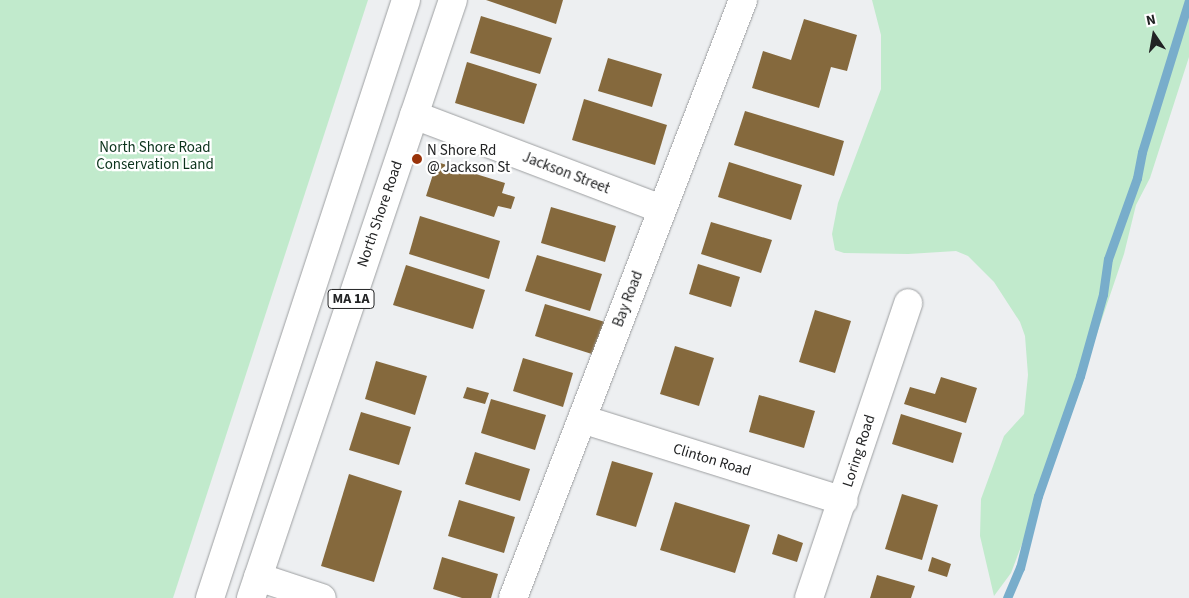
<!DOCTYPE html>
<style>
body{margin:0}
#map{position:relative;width:1189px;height:598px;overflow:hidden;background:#edeff1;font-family:"Source Sans 3",sans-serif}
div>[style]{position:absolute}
.green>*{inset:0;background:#c1eacc}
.stream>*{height:9px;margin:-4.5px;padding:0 4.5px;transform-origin:4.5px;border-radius:4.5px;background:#78adcb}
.building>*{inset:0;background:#85693d}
.roads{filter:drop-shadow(0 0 1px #9d9fa1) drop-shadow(0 0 1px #9d9fa1)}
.street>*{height:28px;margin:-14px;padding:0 14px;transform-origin:14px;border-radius:14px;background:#fff}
.highway>*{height:28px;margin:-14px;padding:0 14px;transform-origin:14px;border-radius:14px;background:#fff}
.dots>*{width:14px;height:14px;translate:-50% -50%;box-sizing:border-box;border:2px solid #fff;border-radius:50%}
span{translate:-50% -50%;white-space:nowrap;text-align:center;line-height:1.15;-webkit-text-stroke:4.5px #fff;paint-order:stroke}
.shield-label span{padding:1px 4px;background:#fff;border:1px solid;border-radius:4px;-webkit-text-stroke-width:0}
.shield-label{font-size:14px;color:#222324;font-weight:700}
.park-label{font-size:15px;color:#0b321b}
.poi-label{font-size:15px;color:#222324}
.left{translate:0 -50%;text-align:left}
.street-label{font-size:15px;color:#222324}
.north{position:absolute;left:1129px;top:10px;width:50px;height:50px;-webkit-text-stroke:4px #fff;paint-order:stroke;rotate:348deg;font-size:14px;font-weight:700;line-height:20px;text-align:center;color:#222324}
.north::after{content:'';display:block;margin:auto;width:18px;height:22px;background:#222324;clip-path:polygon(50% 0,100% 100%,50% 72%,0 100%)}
</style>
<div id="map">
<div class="green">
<div style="clip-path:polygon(0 0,368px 0,173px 598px,0 598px)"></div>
<div style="clip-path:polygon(872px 0,1189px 0,1189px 57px,1150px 178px,1136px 205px,1124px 254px,1085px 369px,1083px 383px,1011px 573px,994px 596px,980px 536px,981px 499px,1004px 436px,1024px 414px,1028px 375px,1025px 336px,1020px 322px,994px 282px,968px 256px,956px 251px,908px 254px,844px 253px,835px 250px,832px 234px,838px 203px,881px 89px,881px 35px)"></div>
</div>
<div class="stream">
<div style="left:1007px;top:598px;width:33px;rotate:-67deg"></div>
<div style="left:1020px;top:568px;width:74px;rotate:-76deg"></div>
<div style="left:1038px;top:496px;width:127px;rotate:-70.7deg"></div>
<div style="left:1080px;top:376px;width:85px;rotate:-74.3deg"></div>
<div style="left:1103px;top:294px;width:35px;rotate:-82deg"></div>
<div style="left:1108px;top:259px;width:86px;rotate:-70.3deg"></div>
<div style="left:1137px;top:178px;width:26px;rotate:-79deg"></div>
<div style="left:1142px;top:152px;width:159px;rotate:-72.8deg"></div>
</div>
<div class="building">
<div style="clip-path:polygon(486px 0,563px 0,556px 24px)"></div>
<div style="clip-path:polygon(481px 16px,552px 38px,540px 74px,470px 53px)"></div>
<div style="clip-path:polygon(804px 19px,857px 35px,847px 71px,831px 67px,819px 108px,752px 88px,763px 51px,791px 60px)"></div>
<div style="clip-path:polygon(608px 58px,662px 74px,652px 107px,598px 91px)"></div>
<div style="clip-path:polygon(467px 62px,537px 84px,524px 124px,455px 103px)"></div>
<div style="clip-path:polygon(584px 99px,667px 125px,655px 165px,572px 140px)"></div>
<div style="clip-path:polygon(745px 111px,844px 141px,834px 176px,734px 145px)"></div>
<div style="clip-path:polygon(437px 162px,505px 183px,502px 193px,515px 197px,511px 209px,498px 206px,494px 217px,426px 196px)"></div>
<div style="clip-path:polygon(729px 162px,802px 185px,791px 220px,718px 197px)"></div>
<div style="clip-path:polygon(551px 207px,616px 226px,605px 262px,541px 243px)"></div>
<div style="clip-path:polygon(420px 216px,500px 241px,489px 279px,409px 254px)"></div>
<div style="clip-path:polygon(711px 222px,772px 240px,761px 273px,701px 254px)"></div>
<div style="clip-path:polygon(537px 255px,602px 274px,590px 311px,525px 291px)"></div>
<div style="clip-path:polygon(698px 264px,740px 277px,731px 307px,689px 294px)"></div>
<div style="clip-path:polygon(406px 265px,485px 290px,473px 329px,393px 305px)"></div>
<div style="clip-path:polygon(545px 304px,605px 322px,595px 355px,535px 336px)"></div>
<div style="clip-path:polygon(815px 310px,851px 321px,835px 373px,799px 362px)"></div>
<div style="clip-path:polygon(675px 346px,714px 358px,699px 406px,660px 394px)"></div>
<div style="clip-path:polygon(523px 358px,573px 373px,563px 407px,513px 391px)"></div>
<div style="clip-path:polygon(376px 361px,427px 376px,415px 415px,365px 399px)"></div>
<div style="clip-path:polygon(941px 377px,977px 388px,966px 423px,904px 404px,910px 387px,935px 394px)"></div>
<div style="clip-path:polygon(467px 387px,489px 393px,485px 404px,463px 398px)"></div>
<div style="clip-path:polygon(759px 395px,815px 411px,804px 448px,749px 432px)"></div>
<div style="clip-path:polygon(491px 399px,546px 415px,535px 450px,481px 433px)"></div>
<div style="clip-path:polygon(361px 412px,411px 427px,399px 465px,349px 450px)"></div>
<div style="clip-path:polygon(901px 414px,962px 433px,953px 463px,892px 444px)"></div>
<div style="clip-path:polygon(475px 452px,530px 469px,520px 501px,465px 484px)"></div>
<div style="clip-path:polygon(612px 461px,653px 473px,636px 527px,596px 515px)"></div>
<div style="clip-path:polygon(349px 474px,402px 491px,374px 582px,321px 566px)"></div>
<div style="clip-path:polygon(902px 494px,938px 505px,922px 560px,885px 549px)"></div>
<div style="clip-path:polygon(459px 500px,515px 517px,504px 553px,448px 536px)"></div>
<div style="clip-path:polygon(675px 502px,750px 525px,735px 573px,660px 550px)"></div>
<div style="clip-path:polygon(778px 534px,803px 543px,797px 562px,772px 554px)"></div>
<div style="clip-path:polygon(442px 557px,498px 574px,491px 598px,462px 598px,433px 589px)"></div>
<div style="clip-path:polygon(932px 557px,951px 564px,947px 577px,928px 571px)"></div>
<div style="clip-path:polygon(877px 575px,915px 586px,911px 598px,870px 598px)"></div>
</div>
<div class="roads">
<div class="street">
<div style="left:414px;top:115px;width:265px;rotate:20.8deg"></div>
<div style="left:582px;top:419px;width:274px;rotate:17.4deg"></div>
<div style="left:258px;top:577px;width:67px;rotate:18.2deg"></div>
<div style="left:513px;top:598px;width:641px;rotate:-68.96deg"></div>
<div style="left:809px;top:598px;width:311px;rotate:-71.4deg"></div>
</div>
<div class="highway">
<div style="left:210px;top:598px;width:629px;rotate:-71.85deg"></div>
<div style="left:251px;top:598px;width:631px;rotate:-71.34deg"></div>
</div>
</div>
<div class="dots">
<div style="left:417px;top:159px;background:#99330a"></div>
</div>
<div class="shield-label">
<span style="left:351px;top:299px">MA 1A</span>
</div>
<div class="park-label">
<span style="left:155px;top:156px">North Shore Road<br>Conservation Land</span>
</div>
<div class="poi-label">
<span class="left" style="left:427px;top:159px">N Shore Rd<br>@ Jackson St</span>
</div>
<div class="street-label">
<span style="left:566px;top:173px;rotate:21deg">Jackson Street</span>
<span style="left:380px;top:214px;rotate:-71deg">North Shore Road</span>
<span style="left:628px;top:299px;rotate:-69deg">Bay Road</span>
<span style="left:859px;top:451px;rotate:-72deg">Loring Road</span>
<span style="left:712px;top:460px;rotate:17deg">Clinton Road</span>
</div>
<div class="north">N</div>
</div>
